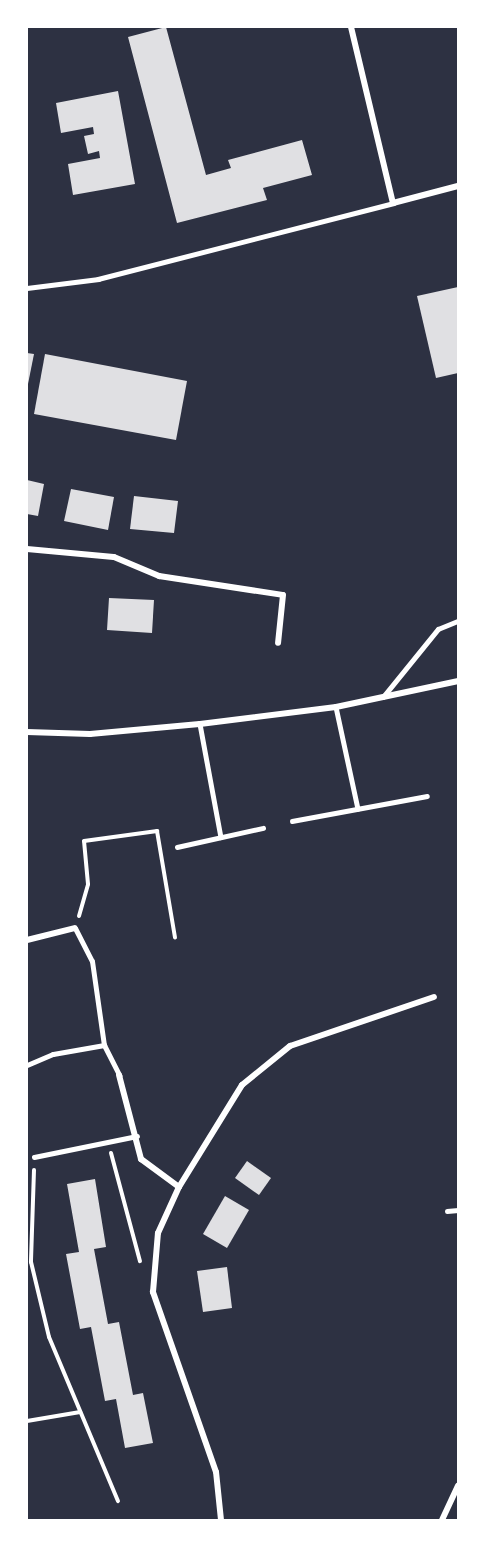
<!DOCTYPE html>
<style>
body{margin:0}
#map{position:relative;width:485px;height:1547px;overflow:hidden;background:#2d3142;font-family:"PT Sans",sans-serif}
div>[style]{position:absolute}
.building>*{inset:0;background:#e0e0e3}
.path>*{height:4px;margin:-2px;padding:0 2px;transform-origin:2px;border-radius:2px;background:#fff}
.service>*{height:4.5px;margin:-2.25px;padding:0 2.25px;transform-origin:2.25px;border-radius:2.25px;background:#fff}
.pedestrian>*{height:5px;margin:-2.5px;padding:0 2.5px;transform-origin:2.5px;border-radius:2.5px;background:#fff}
.minor>*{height:6px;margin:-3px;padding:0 3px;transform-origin:3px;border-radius:3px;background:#fff}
span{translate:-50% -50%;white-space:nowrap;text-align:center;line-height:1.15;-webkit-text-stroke:5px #fff;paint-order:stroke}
.frame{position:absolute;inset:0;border:28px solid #fff;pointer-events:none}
</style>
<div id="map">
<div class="building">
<div style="clip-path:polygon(166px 27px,206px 175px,231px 168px,228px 160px,302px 140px,312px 175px,263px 188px,267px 200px,177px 223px,128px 37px)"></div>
<div style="clip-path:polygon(118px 91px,135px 184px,73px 195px,68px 164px,100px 158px,99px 151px,88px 154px,84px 136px,94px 134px,93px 127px,61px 133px,56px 103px)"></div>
<div style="clip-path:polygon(458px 287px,458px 373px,436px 378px,417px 296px)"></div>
<div style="clip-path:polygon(27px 353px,34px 354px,28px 384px,27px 384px)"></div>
<div style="clip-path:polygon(45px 354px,187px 381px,176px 440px,34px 414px)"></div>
<div style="clip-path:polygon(27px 480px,44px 484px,38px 516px,27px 514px)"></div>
<div style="clip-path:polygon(71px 489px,114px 497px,108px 530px,64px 521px)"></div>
<div style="clip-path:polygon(134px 496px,178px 501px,174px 533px,130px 529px)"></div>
<div style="clip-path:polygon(109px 598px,154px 600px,152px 633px,107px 630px)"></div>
<div style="clip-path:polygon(247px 1161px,271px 1178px,259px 1195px,235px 1178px)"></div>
<div style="clip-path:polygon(95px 1179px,106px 1247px,94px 1249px,108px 1324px,119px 1322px,133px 1395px,143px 1393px,153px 1443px,125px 1448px,116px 1399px,105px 1401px,91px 1327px,80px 1329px,66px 1254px,79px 1252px,67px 1184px)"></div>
<div style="clip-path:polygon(225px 1196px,249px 1210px,227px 1248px,203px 1234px)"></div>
<div style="clip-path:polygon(227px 1267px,232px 1308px,203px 1312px,197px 1271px)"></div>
</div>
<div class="path">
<div style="left:79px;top:916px;width:33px;rotate:-74deg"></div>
<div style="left:88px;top:884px;width:43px;rotate:-95.3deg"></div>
<div style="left:84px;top:841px;width:74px;rotate:-7.8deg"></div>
<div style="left:157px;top:831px;width:108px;rotate:80.4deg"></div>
<div style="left:111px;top:1153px;width:112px;rotate:75deg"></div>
<div style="left:34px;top:1170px;width:92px;rotate:91.9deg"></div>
<div style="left:31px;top:1262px;width:77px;rotate:76.5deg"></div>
<div style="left:49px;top:1337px;width:178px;rotate:67.2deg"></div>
<div style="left:27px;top:1421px;width:54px;rotate:-9.6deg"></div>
</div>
<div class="service">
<div style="left:27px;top:288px;width:72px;rotate:-7.2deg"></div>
<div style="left:98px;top:279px;width:305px;rotate:-14.4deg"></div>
<div style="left:383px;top:697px;width:87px;rotate:-51deg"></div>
<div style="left:438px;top:629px;width:22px;rotate:-22deg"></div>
<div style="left:336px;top:707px;width:104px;rotate:77.8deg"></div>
<div style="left:200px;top:724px;width:115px;rotate:79.5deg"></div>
<div style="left:292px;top:821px;width:137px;rotate:-10.5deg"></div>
<div style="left:177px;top:847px;width:88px;rotate:-12.5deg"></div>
<div style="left:447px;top:1211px;width:11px;rotate:-5deg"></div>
</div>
<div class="pedestrian">
<div style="left:75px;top:928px;width:37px;rotate:63deg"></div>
<div style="left:92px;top:961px;width:85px;rotate:81.9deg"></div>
<div style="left:104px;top:1045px;width:34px;rotate:63deg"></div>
<div style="left:27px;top:1065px;width:28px;rotate:-23deg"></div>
<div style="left:53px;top:1054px;width:52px;rotate:-10deg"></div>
<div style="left:34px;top:1157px;width:105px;rotate:-11.5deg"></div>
</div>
<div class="minor">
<div style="left:351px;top:27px;width:181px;rotate:76.6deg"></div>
<div style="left:393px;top:203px;width:67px;rotate:-14.7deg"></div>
<div style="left:27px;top:549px;width:87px;rotate:5.3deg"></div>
<div style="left:114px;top:557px;width:49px;rotate:22.9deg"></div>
<div style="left:159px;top:576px;width:125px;rotate:8.7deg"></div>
<div style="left:283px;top:595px;width:48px;rotate:95.9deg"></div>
<div style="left:27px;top:732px;width:63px;rotate:1.8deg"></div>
<div style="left:90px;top:734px;width:110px;rotate:-5.2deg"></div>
<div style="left:200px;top:724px;width:137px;rotate:-7.1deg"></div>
<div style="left:336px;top:707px;width:125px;rotate:-12deg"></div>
<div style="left:27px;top:940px;width:49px;rotate:-14deg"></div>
<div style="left:119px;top:1075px;width:87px;rotate:75.3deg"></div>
<div style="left:141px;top:1159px;width:47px;rotate:36.4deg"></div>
<div style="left:221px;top:1520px;width:48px;rotate:-95.9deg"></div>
<div style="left:216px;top:1472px;width:191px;rotate:-109.3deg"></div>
<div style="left:153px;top:1292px;width:59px;rotate:-85.2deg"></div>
<div style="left:158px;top:1233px;width:51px;rotate:-65.5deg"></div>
<div style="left:179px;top:1187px;width:120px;rotate:-58.3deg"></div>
<div style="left:242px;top:1085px;width:62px;rotate:-39.1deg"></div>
<div style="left:290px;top:1046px;width:152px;rotate:-18.8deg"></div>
<div style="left:442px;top:1520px;width:38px;rotate:-65deg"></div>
</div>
<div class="frame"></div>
</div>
